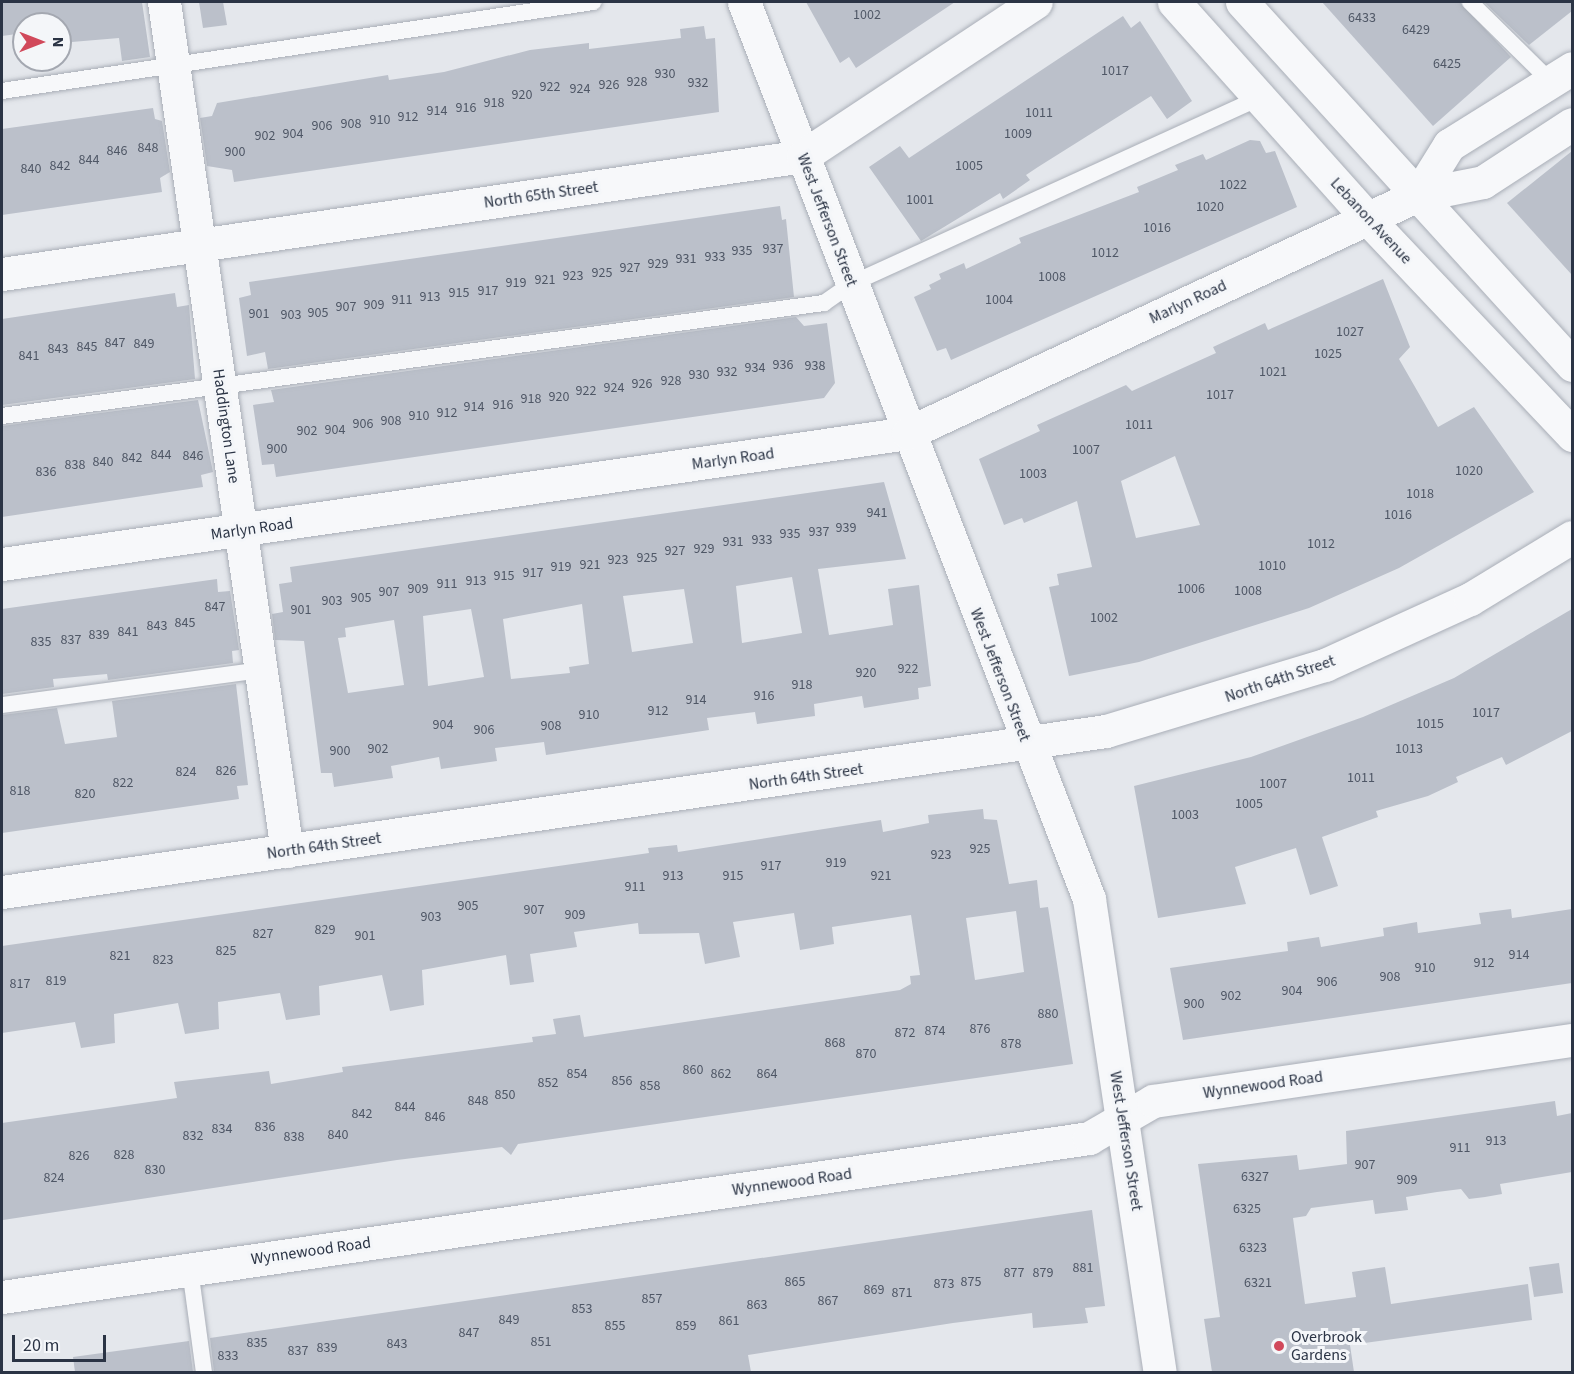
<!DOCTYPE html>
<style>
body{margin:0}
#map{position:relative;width:1574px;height:1374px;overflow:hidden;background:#e4e7ec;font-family:"Source Sans 3",sans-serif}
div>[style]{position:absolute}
.building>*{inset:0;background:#bbc0ca}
.roads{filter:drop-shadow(0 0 2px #a9aeb7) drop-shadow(0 0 2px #a9aeb7)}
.lane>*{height:16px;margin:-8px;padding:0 8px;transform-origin:8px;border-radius:8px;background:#f7f8fa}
.street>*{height:33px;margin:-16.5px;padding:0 16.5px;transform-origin:16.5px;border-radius:16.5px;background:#f7f8fa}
.dots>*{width:16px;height:16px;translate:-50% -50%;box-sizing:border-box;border:3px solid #f4f6f9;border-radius:50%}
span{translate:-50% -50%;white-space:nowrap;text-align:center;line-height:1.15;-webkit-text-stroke:6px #f4f6f9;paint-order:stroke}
.number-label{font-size:14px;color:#4f5766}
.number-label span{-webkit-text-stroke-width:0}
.street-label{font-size:16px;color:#2b3445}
.poi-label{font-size:16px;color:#2b3445}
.left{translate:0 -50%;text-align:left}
.frame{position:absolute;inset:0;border:3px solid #2b3445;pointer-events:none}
.north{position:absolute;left:12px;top:12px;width:60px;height:60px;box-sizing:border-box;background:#f4f6f9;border:2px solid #a4a8b1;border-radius:50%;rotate:90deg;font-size:16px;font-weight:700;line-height:24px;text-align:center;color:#2b3445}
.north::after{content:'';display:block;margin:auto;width:21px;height:27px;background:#d1495b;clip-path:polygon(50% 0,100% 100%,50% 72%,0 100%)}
.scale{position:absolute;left:12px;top:1335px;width:94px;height:27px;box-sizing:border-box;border:3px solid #2b3445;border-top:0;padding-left:8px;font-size:18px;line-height:21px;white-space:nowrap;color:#2b3445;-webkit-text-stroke:4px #f4f6f9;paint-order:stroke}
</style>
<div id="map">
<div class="building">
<div style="clip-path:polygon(2px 2px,142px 2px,150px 57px,122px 61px,119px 38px,60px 43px,60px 24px,24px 24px,24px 33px,2px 36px)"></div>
<div style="clip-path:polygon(199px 2px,223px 2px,227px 25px,203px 28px)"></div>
<div style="clip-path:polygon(806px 2px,955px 2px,856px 68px,849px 57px,840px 63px)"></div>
<div style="clip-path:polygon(1322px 2px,1460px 2px,1511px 57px,1433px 126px)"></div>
<div style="clip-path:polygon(1484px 2px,1572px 2px,1572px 11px,1529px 45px)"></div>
<div style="clip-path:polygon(1123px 16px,1131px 28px,1140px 21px,1192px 101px,1167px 119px,1151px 96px,1038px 167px,1026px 175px,1030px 180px,1003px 199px,1000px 193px,921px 241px,869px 167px,900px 146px,909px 158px)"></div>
<div style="clip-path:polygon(704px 26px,706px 39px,715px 38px,719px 112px,234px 182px,232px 170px,207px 166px,200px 118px,212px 116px,217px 103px,388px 75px,389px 80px,444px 72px,530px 50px,589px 43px,589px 49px,681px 38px,680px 29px)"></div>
<div style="clip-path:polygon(153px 108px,155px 119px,162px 121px,170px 172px,160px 178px,162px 192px,2px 215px,2px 129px)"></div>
<div style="clip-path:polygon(1250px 140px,1260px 141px,1266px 153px,1275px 151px,1297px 207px,951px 360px,946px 348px,937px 351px,914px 297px,931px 289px,929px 285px,941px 279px,939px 274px,964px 263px,966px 269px,1021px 243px,1019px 238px,1139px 192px,1137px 187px,1178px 170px,1175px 165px,1203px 154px,1206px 160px)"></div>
<div style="clip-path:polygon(1572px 151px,1572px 275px,1507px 203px)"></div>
<div style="clip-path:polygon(780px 206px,782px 220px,786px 219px,794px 297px,268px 369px,265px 352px,247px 356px,239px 298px,251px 295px,249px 282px)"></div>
<div style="clip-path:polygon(evenodd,1383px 279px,1410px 347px,1399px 359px,1438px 427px,1474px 407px,1534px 492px,1399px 568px,1309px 608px,1139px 662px,1069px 676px,1049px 587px,1059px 585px,1057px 574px,1092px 567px,1077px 501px,1024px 523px,1022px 518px,1004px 525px,979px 459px,1040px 431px,1037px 425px,1126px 385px,1132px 391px,1216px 353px,1213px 347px,1265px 323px,1268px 330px,1383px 279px,1175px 456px,1200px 525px,1136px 538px,1121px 481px,1175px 456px)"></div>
<div style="clip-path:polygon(175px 293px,177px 307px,189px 305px,195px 379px,2px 405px,2px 319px)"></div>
<div style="clip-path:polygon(796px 317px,804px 326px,827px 323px,835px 383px,824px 398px,276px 477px,274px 464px,262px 465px,253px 405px,274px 402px,271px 390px)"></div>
<div style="clip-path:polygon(198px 400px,213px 472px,201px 475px,203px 487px,2px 517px,2px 426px)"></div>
<div style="clip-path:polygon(evenodd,884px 482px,906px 559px,818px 569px,829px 635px,893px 625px,888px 589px,919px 585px,931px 686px,918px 688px,919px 699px,864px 708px,862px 696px,814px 704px,815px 716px,757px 724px,755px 712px,707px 718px,709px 730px,546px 755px,544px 742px,495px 748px,497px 761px,441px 769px,439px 757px,391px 766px,393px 778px,334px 787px,332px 773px,321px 773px,304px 641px,275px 640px,272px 614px,283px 612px,279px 584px,292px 582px,290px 567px,884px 482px,792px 577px,802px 633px,742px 643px,736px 586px,792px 577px,884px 482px,684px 589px,693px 643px,632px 652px,623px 596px,684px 589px,884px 482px,582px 604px,589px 664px,569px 667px,570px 673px,511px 679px,503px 619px,582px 604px,884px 482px,471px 609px,484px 677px,428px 686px,423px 616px,471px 609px,884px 482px,394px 620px,404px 685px,348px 693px,338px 638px,346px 637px,345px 628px,394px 620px)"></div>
<div style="clip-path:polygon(217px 579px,218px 592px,230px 591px,239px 650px,232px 651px,233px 663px,108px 680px,107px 674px,53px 679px,54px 687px,2px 694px,2px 609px)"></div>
<div style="clip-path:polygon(1572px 609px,1572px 731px,1506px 765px,1502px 757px,1456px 777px,1458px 782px,1428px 796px,1376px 811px,1378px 817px,1322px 837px,1338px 886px,1310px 895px,1296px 848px,1235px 867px,1246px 904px,1158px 918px,1134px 786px,1251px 757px,1363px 717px,1454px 678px)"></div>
<div style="clip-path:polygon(236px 684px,248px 785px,237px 786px,239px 799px,2px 833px,2px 715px,57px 708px,65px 744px,117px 737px,112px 701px)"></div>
<div style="clip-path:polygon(evenodd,983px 809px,984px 819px,997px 820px,1009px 884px,1037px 880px,1040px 908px,1048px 907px,1073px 1064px,518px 1144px,511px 1155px,502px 1147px,397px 1160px,3px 1220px,2px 1123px,177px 1098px,174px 1082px,269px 1071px,271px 1084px,343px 1072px,342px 1067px,533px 1042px,532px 1037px,556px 1034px,553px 1019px,580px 1015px,584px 1037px,900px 990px,911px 984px,910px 976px,920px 975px,911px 915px,832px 927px,834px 944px,800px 950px,794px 913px,733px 922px,740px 957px,705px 964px,699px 933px,639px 934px,638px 923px,574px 932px,577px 947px,530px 954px,534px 982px,510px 985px,506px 955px,422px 970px,424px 1005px,390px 1011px,382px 975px,319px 986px,320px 1015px,286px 1020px,280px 993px,218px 1002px,219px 1029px,185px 1034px,178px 1003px,114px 1014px,115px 1043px,81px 1048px,75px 1022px,2px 1033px,2px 946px,649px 853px,648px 848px,677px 845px,678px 852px,881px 820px,883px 832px,929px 823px,928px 815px,983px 809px,1016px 911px,1024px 972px,975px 980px,966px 918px,1016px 911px)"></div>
<div style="clip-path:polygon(1511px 909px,1512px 918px,1572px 909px,1572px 983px,1183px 1040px,1170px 968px,1288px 951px,1287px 942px,1319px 937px,1321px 947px,1384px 936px,1383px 928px,1417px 922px,1418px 933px,1481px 924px,1479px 913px)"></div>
<div style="clip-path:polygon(1555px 1101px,1557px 1116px,1572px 1113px,1572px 1172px,1500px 1184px,1502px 1194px,1485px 1197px,1469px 1199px,1461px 1189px,1437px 1192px,1406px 1197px,1408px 1210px,1375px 1214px,1373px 1200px,1311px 1208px,1306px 1216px,1293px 1218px,1305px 1304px,1356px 1297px,1352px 1272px,1385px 1267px,1391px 1304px,1528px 1284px,1532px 1320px,1350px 1345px,1354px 1372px,1212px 1372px,1204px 1319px,1220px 1317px,1198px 1164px,1297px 1155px,1299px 1170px,1347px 1164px,1346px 1131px)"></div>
<div style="clip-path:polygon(1092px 1210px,1105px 1306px,1085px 1308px,1088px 1323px,1033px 1328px,1032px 1313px,953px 1323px,748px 1355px,751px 1372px,214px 1372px,210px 1338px)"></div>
<div style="clip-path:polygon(1559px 1263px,1563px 1293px,1534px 1297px,1529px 1267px)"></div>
<div style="clip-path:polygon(189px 1341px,193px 1372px,75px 1372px,73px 1357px)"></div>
</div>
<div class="roads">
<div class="lane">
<div style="left:1470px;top:2px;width:114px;rotate:44.6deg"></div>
<div style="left:2px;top:91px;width:598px;rotate:-8.56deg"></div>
<div style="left:2px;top:416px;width:830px;rotate:-7.83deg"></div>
<div style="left:824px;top:303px;width:33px;rotate:-35deg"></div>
<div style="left:851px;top:284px;width:449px;rotate:-24.5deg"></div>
<div style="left:2px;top:705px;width:262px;rotate:-7.7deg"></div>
<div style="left:190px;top:1269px;width:104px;rotate:82.3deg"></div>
</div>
<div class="street">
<div style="left:164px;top:2px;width:858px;rotate:81.76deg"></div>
<div style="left:744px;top:2px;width:961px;rotate:68.96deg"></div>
<div style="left:1089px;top:899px;width:478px;rotate:81.5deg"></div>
<div style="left:1174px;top:2px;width:290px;rotate:48.2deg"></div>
<div style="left:1367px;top:218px;width:299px;rotate:46.6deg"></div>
<div style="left:1242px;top:2px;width:491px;rotate:47.7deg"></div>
<div style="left:1418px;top:195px;width:59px;rotate:-58.2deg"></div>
<div style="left:1449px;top:145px;width:145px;rotate:-32deg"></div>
<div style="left:2px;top:274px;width:810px;rotate:-8.38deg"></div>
<div style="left:803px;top:156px;width:279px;rotate:-33.5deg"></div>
<div style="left:2px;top:564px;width:915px;rotate:-8.23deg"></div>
<div style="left:908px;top:433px;width:563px;rotate:-25.02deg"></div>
<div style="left:1418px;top:195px;width:66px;rotate:-11.3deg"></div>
<div style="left:1483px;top:182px;width:106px;rotate:-33.1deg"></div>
<div style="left:2px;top:892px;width:1116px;rotate:-8.3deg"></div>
<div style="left:1106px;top:731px;width:229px;rotate:-16.8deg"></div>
<div style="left:1325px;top:665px;width:159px;rotate:-24.5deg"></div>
<div style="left:1470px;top:599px;width:119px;rotate:-31.3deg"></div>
<div style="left:2px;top:1297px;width:1099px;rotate:-8.32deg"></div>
<div style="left:1089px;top:1138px;width:74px;rotate:-30deg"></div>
<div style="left:1153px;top:1101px;width:423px;rotate:-8.3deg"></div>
</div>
</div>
<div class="dots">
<div style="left:1279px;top:1346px;background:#d1495b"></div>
</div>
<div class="number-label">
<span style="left:867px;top:15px">1002</span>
<span style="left:1362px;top:18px">6433</span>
<span style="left:1416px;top:30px">6429</span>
<span style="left:1447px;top:64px">6425</span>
<span style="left:1115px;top:71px">1017</span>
<span style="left:665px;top:74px">930</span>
<span style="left:637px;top:82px">928</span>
<span style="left:698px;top:83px">932</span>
<span style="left:609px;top:85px">926</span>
<span style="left:550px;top:87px">922</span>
<span style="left:580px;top:89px">924</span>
<span style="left:522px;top:95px">920</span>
<span style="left:494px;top:103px">918</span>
<span style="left:466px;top:108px">916</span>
<span style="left:437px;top:111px">914</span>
<span style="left:1039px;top:113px">1011</span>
<span style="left:408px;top:117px">912</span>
<span style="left:380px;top:120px">910</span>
<span style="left:351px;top:124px">908</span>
<span style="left:322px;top:126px">906</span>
<span style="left:293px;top:134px">904</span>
<span style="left:1018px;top:134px">1009</span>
<span style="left:265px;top:136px">902</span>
<span style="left:148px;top:148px">848</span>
<span style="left:117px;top:151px">846</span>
<span style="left:235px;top:152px">900</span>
<span style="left:89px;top:160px">844</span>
<span style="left:60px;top:166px">842</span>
<span style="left:969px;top:166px">1005</span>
<span style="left:31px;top:169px">840</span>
<span style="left:1233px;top:185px">1022</span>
<span style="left:920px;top:200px">1001</span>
<span style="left:1210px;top:207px">1020</span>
<span style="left:1157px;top:228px">1016</span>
<span style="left:773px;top:249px">937</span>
<span style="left:742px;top:251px">935</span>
<span style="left:1105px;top:253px">1012</span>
<span style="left:715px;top:257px">933</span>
<span style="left:686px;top:259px">931</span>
<span style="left:658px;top:264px">929</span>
<span style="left:630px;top:268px">927</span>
<span style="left:602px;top:273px">925</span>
<span style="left:573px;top:276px">923</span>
<span style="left:1052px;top:277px">1008</span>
<span style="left:545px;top:280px">921</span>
<span style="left:516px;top:283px">919</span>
<span style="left:488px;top:291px">917</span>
<span style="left:459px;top:293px">915</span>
<span style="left:430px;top:297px">913</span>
<span style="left:402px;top:300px">911</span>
<span style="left:999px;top:300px">1004</span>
<span style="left:374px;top:305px">909</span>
<span style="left:346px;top:307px">907</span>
<span style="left:318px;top:313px">905</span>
<span style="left:259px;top:314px">901</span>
<span style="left:291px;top:315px">903</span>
<span style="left:1350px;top:332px">1027</span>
<span style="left:115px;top:343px">847</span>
<span style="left:144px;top:344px">849</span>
<span style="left:87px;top:347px">845</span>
<span style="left:58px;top:349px">843</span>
<span style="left:1328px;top:354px">1025</span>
<span style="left:29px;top:356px">841</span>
<span style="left:783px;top:365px">936</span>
<span style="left:815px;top:366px">938</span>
<span style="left:755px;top:368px">934</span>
<span style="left:727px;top:372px">932</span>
<span style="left:1273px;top:372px">1021</span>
<span style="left:699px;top:375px">930</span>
<span style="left:671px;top:381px">928</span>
<span style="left:642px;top:384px">926</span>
<span style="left:614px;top:388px">924</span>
<span style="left:586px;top:391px">922</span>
<span style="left:1220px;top:395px">1017</span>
<span style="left:559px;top:397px">920</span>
<span style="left:531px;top:399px">918</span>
<span style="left:503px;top:405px">916</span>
<span style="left:474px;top:407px">914</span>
<span style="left:447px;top:413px">912</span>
<span style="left:419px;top:416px">910</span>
<span style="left:391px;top:421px">908</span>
<span style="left:363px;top:424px">906</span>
<span style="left:1139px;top:425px">1011</span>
<span style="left:335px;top:430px">904</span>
<span style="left:307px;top:431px">902</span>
<span style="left:277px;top:449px">900</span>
<span style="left:1086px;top:450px">1007</span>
<span style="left:161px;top:455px">844</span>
<span style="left:193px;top:456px">846</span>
<span style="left:132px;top:458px">842</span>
<span style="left:103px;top:462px">840</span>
<span style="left:75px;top:465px">838</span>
<span style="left:1469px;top:471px">1020</span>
<span style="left:46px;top:472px">836</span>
<span style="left:1033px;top:474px">1003</span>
<span style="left:1420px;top:494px">1018</span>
<span style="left:877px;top:513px">941</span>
<span style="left:1398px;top:515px">1016</span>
<span style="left:846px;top:528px">939</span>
<span style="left:819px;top:532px">937</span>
<span style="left:790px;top:534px">935</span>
<span style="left:762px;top:540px">933</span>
<span style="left:733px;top:542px">931</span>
<span style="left:1321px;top:544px">1012</span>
<span style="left:704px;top:549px">929</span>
<span style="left:675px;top:551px">927</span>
<span style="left:647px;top:558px">925</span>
<span style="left:618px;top:560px">923</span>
<span style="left:590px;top:565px">921</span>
<span style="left:1272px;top:566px">1010</span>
<span style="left:561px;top:567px">919</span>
<span style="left:533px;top:573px">917</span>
<span style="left:504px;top:576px">915</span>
<span style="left:476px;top:581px">913</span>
<span style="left:447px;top:584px">911</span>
<span style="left:418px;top:589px">909</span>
<span style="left:1191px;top:589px">1006</span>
<span style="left:1248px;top:591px">1008</span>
<span style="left:389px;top:592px">907</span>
<span style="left:361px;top:598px">905</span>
<span style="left:332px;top:601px">903</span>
<span style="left:215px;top:607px">847</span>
<span style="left:301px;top:610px">901</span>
<span style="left:1104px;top:618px">1002</span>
<span style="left:185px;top:623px">845</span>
<span style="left:157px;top:626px">843</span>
<span style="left:128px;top:632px">841</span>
<span style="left:99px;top:635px">839</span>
<span style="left:71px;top:640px">837</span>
<span style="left:41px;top:642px">835</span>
<span style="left:908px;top:669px">922</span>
<span style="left:866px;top:673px">920</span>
<span style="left:802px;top:685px">918</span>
<span style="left:764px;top:696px">916</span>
<span style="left:696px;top:700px">914</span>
<span style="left:658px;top:711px">912</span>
<span style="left:1486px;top:713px">1017</span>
<span style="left:589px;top:715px">910</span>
<span style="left:1430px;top:724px">1015</span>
<span style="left:443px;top:725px">904</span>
<span style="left:551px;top:726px">908</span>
<span style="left:484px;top:730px">906</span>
<span style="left:378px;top:749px">902</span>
<span style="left:1409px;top:749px">1013</span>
<span style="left:340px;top:751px">900</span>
<span style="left:226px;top:771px">826</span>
<span style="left:186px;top:772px">824</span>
<span style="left:1361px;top:778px">1011</span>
<span style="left:123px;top:783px">822</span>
<span style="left:1273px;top:784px">1007</span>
<span style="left:20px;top:791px">818</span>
<span style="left:85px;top:794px">820</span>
<span style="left:1249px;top:804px">1005</span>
<span style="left:1185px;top:815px">1003</span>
<span style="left:980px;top:849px">925</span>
<span style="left:941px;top:855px">923</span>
<span style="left:836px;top:863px">919</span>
<span style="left:771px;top:866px">917</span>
<span style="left:673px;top:876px">913</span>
<span style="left:733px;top:876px">915</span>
<span style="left:881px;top:876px">921</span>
<span style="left:635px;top:887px">911</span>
<span style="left:468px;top:906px">905</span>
<span style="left:534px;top:910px">907</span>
<span style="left:575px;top:915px">909</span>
<span style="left:431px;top:917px">903</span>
<span style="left:325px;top:930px">829</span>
<span style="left:263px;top:934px">827</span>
<span style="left:365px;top:936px">901</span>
<span style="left:226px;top:951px">825</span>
<span style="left:1519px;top:955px">914</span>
<span style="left:120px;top:956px">821</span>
<span style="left:163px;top:960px">823</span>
<span style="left:1484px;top:963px">912</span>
<span style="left:1425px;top:968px">910</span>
<span style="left:1390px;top:977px">908</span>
<span style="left:56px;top:981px">819</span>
<span style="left:1327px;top:982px">906</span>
<span style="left:20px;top:984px">817</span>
<span style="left:1292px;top:991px">904</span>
<span style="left:1231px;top:996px">902</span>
<span style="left:1194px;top:1004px">900</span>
<span style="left:1048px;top:1014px">880</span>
<span style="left:980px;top:1029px">876</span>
<span style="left:935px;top:1031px">874</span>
<span style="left:905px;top:1033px">872</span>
<span style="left:835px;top:1043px">868</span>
<span style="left:1011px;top:1044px">878</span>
<span style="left:866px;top:1054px">870</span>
<span style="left:693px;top:1070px">860</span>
<span style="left:577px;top:1074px">854</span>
<span style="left:721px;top:1074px">862</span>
<span style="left:767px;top:1074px">864</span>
<span style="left:622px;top:1081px">856</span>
<span style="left:548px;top:1083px">852</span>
<span style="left:650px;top:1086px">858</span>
<span style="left:505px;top:1095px">850</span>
<span style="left:478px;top:1101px">848</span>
<span style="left:405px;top:1107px">844</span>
<span style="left:362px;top:1114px">842</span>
<span style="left:435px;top:1117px">846</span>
<span style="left:265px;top:1127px">836</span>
<span style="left:222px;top:1129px">834</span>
<span style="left:338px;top:1135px">840</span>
<span style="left:193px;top:1136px">832</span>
<span style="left:294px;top:1137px">838</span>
<span style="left:1496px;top:1141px">913</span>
<span style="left:1460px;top:1148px">911</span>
<span style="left:124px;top:1155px">828</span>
<span style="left:79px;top:1156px">826</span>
<span style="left:1365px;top:1165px">907</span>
<span style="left:155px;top:1170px">830</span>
<span style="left:1255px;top:1177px">6327</span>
<span style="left:54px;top:1178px">824</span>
<span style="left:1407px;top:1180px">909</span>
<span style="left:1247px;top:1209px">6325</span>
<span style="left:1253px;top:1248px">6323</span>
<span style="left:1083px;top:1268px">881</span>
<span style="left:1014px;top:1273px">877</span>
<span style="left:1043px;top:1273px">879</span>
<span style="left:795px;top:1282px">865</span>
<span style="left:971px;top:1282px">875</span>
<span style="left:1258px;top:1283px">6321</span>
<span style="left:944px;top:1284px">873</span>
<span style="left:874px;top:1290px">869</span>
<span style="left:902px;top:1293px">871</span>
<span style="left:652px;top:1299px">857</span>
<span style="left:828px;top:1301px">867</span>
<span style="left:757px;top:1305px">863</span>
<span style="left:582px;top:1309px">853</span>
<span style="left:509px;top:1320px">849</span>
<span style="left:729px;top:1321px">861</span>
<span style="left:615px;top:1326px">855</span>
<span style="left:686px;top:1326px">859</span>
<span style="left:469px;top:1333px">847</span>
<span style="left:541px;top:1342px">851</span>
<span style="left:257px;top:1343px">835</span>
<span style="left:397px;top:1344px">843</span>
<span style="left:327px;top:1348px">839</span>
<span style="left:298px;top:1351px">837</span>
<span style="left:228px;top:1356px">833</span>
</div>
<div class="street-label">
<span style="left:541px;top:195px;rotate:-8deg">North 65th Street</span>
<span style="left:827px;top:220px;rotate:69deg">West Jefferson Street</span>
<span style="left:1371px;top:221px;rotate:47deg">Lebanon Avenue</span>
<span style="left:1188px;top:302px;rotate:-25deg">Marlyn Road</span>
<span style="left:226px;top:426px;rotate:82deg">Haddington Lane</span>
<span style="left:733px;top:459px;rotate:-8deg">Marlyn Road</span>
<span style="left:252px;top:529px;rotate:-8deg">Marlyn Road</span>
<span style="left:1000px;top:675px;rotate:69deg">West Jefferson Street</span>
<span style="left:1280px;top:679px;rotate:-19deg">North 64th Street</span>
<span style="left:806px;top:777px;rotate:-8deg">North 64th Street</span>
<span style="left:324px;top:846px;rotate:-8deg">North 64th Street</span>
<span style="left:1263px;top:1085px;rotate:-8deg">Wynnewood Road</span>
<span style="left:1126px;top:1141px;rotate:81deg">West Jefferson Street</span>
<span style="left:792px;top:1182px;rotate:-8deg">Wynnewood Road</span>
<span style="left:311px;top:1251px;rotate:-8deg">Wynnewood Road</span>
</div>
<div class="poi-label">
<span class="left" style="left:1291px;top:1346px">Overbrook<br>Gardens</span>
</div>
<div class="frame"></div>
<div class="north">N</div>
<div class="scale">20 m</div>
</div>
